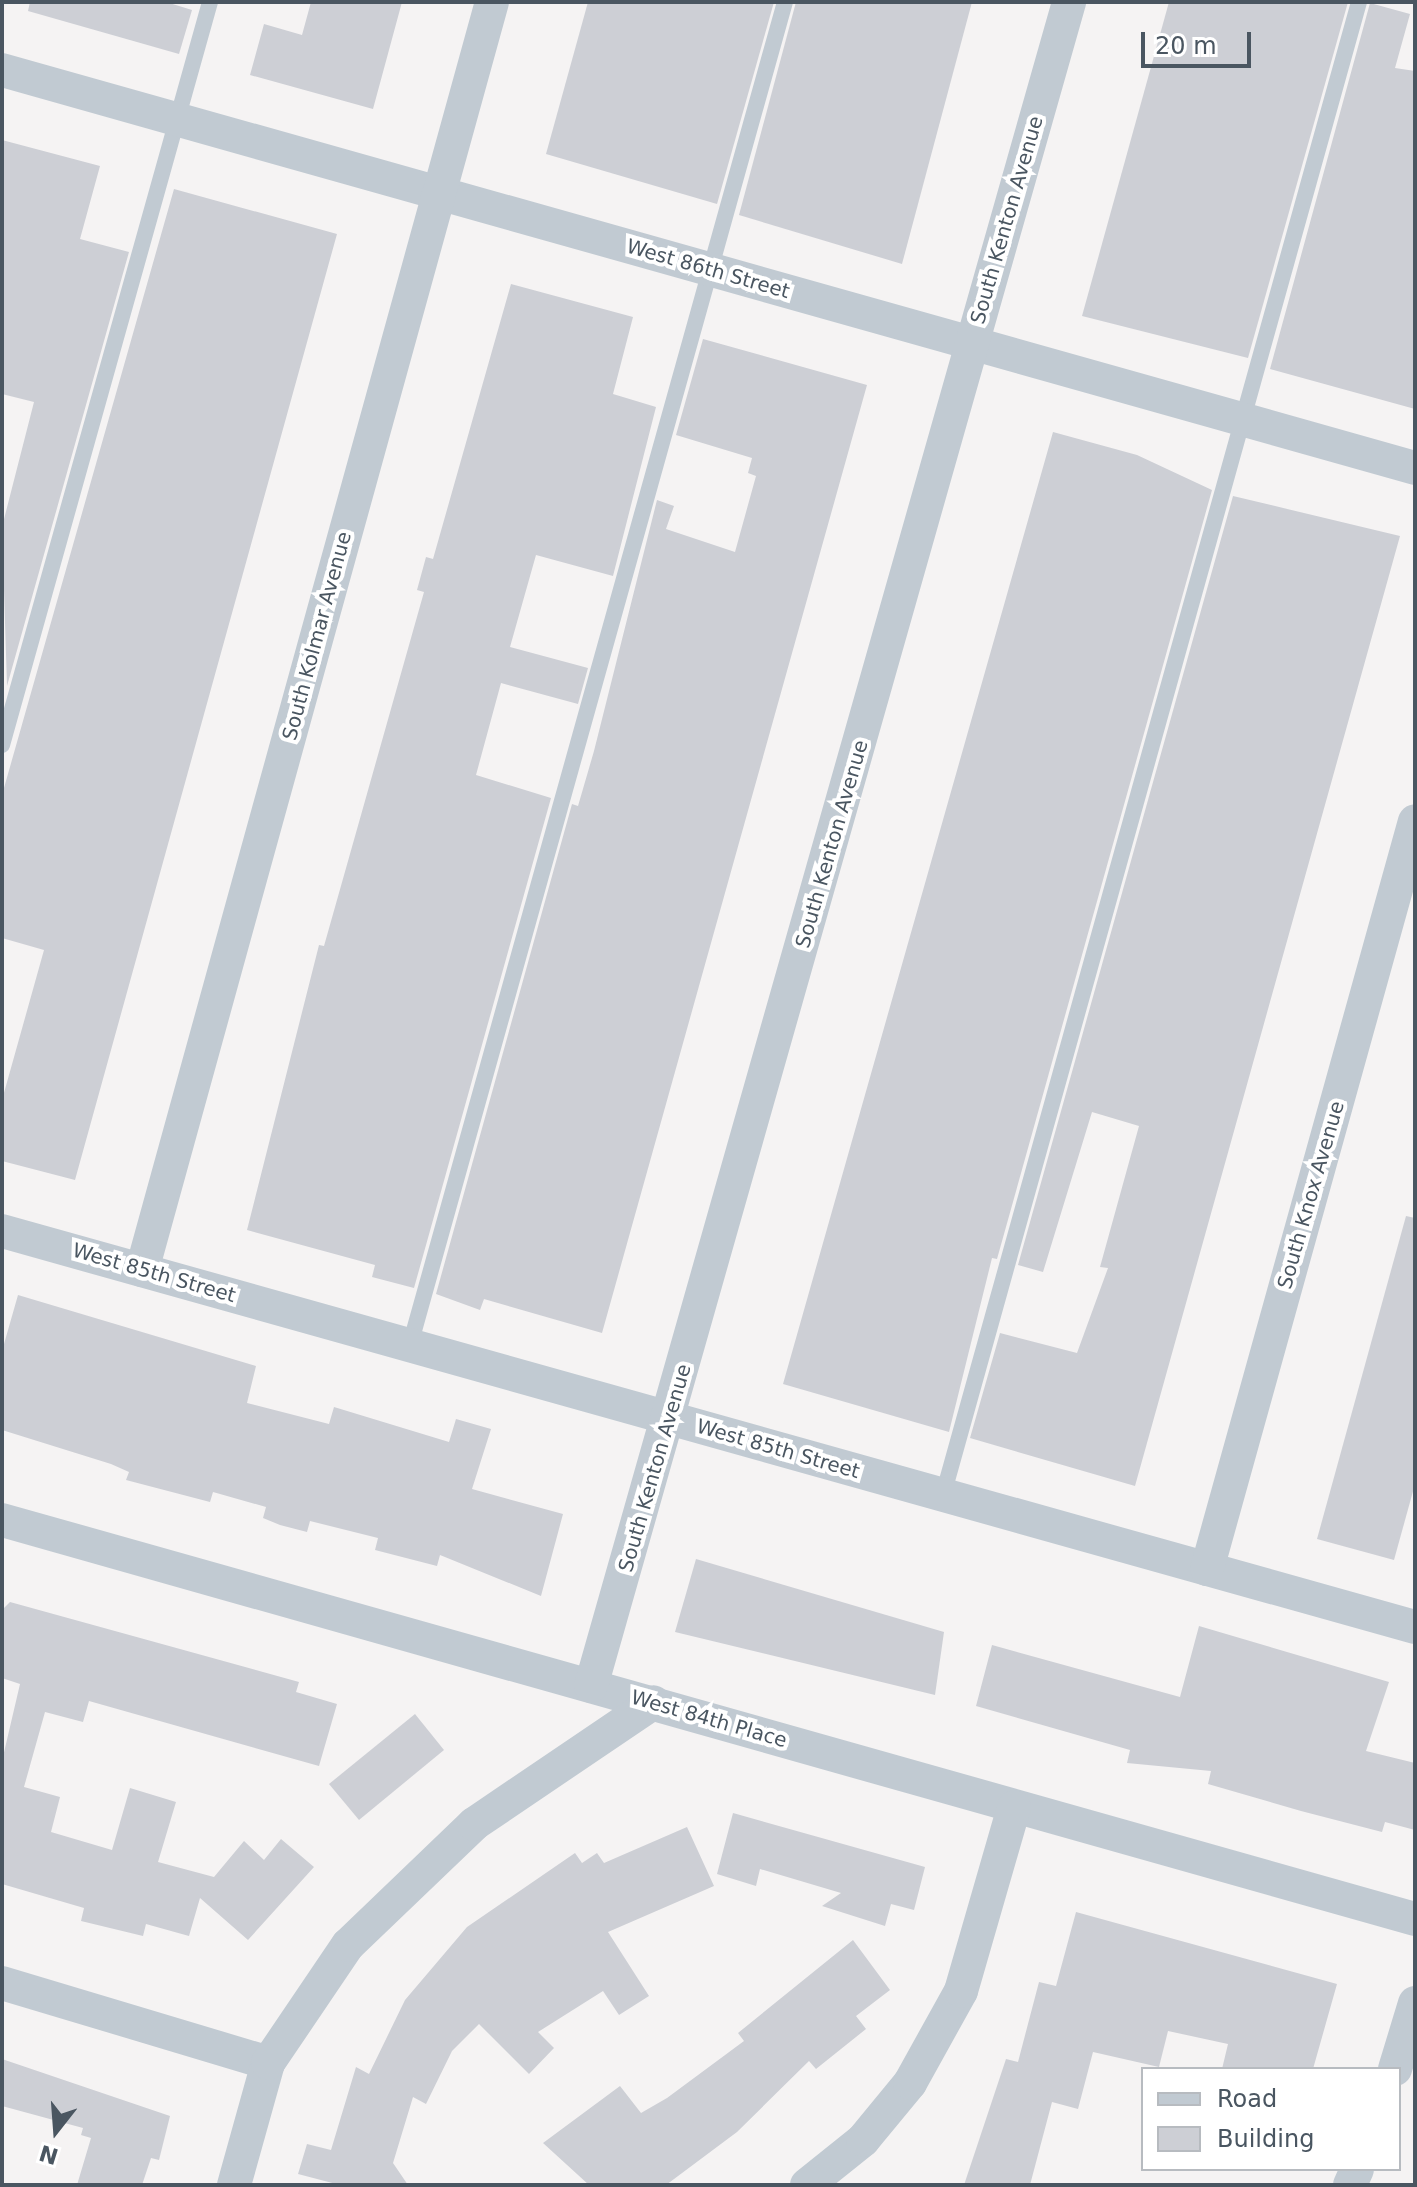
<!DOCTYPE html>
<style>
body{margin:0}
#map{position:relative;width:1417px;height:2187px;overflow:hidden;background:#f5f3f3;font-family:"DejaVu Sans",sans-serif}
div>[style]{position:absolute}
.building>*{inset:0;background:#cdcfd5}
.service>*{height:16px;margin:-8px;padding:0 8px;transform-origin:8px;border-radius:8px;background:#c1cad2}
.minor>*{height:34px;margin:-17px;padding:0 17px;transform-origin:17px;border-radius:17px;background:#c1cad2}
span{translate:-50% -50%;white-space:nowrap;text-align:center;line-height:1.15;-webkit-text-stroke:8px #fff;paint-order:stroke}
.street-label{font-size:20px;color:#4a5661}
.frame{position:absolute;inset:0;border:4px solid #4a5661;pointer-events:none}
.legend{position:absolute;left:1141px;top:2067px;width:260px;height:104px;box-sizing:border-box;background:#fff;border:2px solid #b7bbc0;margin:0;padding:10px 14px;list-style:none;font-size:24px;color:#4a5661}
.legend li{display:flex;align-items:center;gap:16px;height:40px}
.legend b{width:40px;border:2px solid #b7bbc0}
.north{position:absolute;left:16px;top:2091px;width:80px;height:80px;-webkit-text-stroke:6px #fff;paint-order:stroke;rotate:197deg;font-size:22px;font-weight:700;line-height:32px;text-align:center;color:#4a5661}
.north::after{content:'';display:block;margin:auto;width:28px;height:36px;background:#4a5661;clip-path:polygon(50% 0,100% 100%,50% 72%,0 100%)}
.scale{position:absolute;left:1141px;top:32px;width:110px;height:36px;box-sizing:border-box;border:4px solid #4a5661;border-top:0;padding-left:10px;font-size:24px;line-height:28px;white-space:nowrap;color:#4a5661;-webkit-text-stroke:6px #fff;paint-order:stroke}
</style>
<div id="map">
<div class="building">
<div style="clip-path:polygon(30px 2px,166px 2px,192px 10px,179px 54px,28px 11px)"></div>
<div style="clip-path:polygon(311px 2px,402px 2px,373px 109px,250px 75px,264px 24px,302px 35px)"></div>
<div style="clip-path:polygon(588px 2px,774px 2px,717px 204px,546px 154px)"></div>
<div style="clip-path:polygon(796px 2px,972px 2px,902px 264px,739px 215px)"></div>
<div style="clip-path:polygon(1169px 2px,1348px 2px,1248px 358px,1082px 316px)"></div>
<div style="clip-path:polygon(1370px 3px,1410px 14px,1395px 68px,1415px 71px,1415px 409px,1270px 369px)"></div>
<div style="clip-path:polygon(2px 140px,100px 166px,80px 239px,129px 252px,7px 686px,2px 527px,34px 402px,2px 394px)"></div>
<div style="clip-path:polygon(174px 189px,337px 234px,75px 1180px,2px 1161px,2px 1100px,44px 950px,2px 938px,2px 795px)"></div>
<div style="clip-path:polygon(511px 284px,633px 317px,613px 394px,656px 407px,613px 576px,536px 555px,510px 647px,588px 668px,578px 704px,501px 683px,476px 775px,551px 798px,414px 1288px,372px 1277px,375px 1265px,247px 1230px,319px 945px,324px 946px,424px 592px,417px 590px,426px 557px,433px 559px)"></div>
<div style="clip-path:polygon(703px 339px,867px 385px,602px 1333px,484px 1299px,480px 1310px,436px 1294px,572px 804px,578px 806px,594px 751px,657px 500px,674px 506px,666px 529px,735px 552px,756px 476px,748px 473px,752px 458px,676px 435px)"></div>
<div style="clip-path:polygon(1053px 432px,1137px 455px,1212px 490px,997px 1259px,992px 1258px,949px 1432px,783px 1384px)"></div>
<div style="clip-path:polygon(1233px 496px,1400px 536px,1135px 1486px,970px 1438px,1000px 1333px,1077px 1353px,1108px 1268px,1100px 1267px,1139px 1126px,1092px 1112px,1043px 1272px,1018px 1265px)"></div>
<div style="clip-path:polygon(1406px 1216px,1415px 1218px,1415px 1484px,1394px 1560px,1317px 1539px)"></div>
<div style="clip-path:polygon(18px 1295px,256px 1366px,247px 1403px,329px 1424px,334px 1407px,449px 1442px,456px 1419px,491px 1429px,472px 1489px,563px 1514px,541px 1596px,440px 1555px,437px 1566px,375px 1550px,378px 1538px,310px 1521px,307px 1532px,280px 1525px,263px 1518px,266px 1507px,213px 1492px,210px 1502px,126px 1480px,129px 1472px,111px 1464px,2px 1430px,2px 1351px)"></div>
<div style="clip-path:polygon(696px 1559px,944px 1632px,935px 1695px,675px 1632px)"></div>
<div style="clip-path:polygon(10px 1602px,299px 1682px,296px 1692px,337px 1704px,319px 1766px,89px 1701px,83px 1722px,45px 1712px,24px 1787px,60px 1797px,51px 1832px,112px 1850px,130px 1788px,176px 1802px,158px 1862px,214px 1877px,244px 1841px,264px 1860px,281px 1839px,314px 1867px,248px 1940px,200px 1898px,189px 1936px,146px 1924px,143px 1936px,81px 1921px,84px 1908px,2px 1884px,2px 1761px,20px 1684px,2px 1678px,2px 1610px)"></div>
<div style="clip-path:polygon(1199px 1626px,1389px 1682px,1366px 1751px,1415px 1763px,1415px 1830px,1385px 1822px,1382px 1832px,1301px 1811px,1208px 1784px,1211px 1771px,1127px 1763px,1130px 1750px,976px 1706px,992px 1645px,1180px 1697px)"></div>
<div style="clip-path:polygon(415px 1714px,444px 1750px,359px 1820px,329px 1784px)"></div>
<div style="clip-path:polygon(733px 1813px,925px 1867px,914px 1910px,891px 1904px,885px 1926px,822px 1906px,841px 1893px,760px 1869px,756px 1886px,717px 1874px)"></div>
<div style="clip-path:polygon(687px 1827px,714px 1886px,608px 1932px,649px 1996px,619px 2015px,603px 1991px,538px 2032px,554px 2048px,529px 2074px,479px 2024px,452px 2051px,426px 2104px,413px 2097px,393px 2163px,408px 2185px,340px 2185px,298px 2174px,307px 2144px,331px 2150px,356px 2067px,369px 2074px,405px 2000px,467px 1927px,575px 1853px,582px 1863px,597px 1853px,604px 1863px)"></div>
<div style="clip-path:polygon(1076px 1912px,1337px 1984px,1313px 2069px,1222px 2069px,1228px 2044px,1168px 2031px,1159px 2067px,1093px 2052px,1078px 2109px,1052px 2102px,1030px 2185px,964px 2185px,1006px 2059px,1018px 2062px,1039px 1982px,1056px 1986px)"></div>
<div style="clip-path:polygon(853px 1940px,890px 1990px,856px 2016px,866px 2029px,816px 2069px,809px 2061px,737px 2132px,666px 2185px,589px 2185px,543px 2143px,620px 2086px,641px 2113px,667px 2098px,744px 2041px,738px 2033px)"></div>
<div style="clip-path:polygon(2px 2059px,170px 2116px,159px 2160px,151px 2158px,142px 2185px,77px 2185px,91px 2138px,81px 2135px,83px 2128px,2px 2106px)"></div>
</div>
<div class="service">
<div style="left:2px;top:745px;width:772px;rotate:-74.36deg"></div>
<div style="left:410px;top:1345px;width:1394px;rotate:-74.4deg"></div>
<div style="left:943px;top:1495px;width:1550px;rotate:-74.43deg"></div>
</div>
<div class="minor">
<div style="left:2px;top:70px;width:1468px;rotate:15.73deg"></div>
<div style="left:2px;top:1231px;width:1467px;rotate:15.66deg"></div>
<div style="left:142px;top:1270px;width:1315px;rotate:-74.57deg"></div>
<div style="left:2px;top:1520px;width:1468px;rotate:15.77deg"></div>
<div style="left:1207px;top:1569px;width:776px;rotate:-74.46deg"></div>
<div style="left:591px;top:1686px;width:1751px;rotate:-74.15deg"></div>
<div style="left:2px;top:1983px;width:278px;rotate:16.7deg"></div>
<div style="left:1395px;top:2069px;width:69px;rotate:-73.1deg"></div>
<div style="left:234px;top:2185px;width:127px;rotate:-74.4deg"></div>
<div style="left:268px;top:2063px;width:143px;rotate:-55.9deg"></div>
<div style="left:348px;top:1945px;width:175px;rotate:-43.8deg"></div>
<div style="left:474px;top:1824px;width:217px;rotate:-34.1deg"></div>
<div style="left:807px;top:2185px;width:72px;rotate:-38.8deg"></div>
<div style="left:863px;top:2140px;width:74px;rotate:-50.5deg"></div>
<div style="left:910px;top:2083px;width:105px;rotate:-61deg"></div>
<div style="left:961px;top:1991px;width:191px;rotate:-73.9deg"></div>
<div style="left:1350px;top:2185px;width:17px;rotate:-66deg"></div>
</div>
<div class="street-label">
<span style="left:1007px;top:220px;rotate:-74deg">South Kenton Avenue</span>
<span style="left:708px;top:269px;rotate:16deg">West 86th Street</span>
<span style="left:317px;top:636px;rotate:-75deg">South Kolmar Avenue</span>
<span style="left:832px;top:844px;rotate:-74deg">South Kenton Avenue</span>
<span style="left:1311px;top:1195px;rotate:-74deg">South Knox Avenue</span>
<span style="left:154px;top:1273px;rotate:16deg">West 85th Street</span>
<span style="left:778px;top:1449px;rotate:16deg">West 85th Street</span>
<span style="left:655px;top:1468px;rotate:-74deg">South Kenton Avenue</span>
<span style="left:709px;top:1719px;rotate:16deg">West 84th Place</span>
</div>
<div class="frame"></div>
<ul class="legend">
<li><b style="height:10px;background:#c1cad2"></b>Road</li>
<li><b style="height:22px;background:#cdcfd5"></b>Building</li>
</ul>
<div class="north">N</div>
<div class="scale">20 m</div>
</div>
